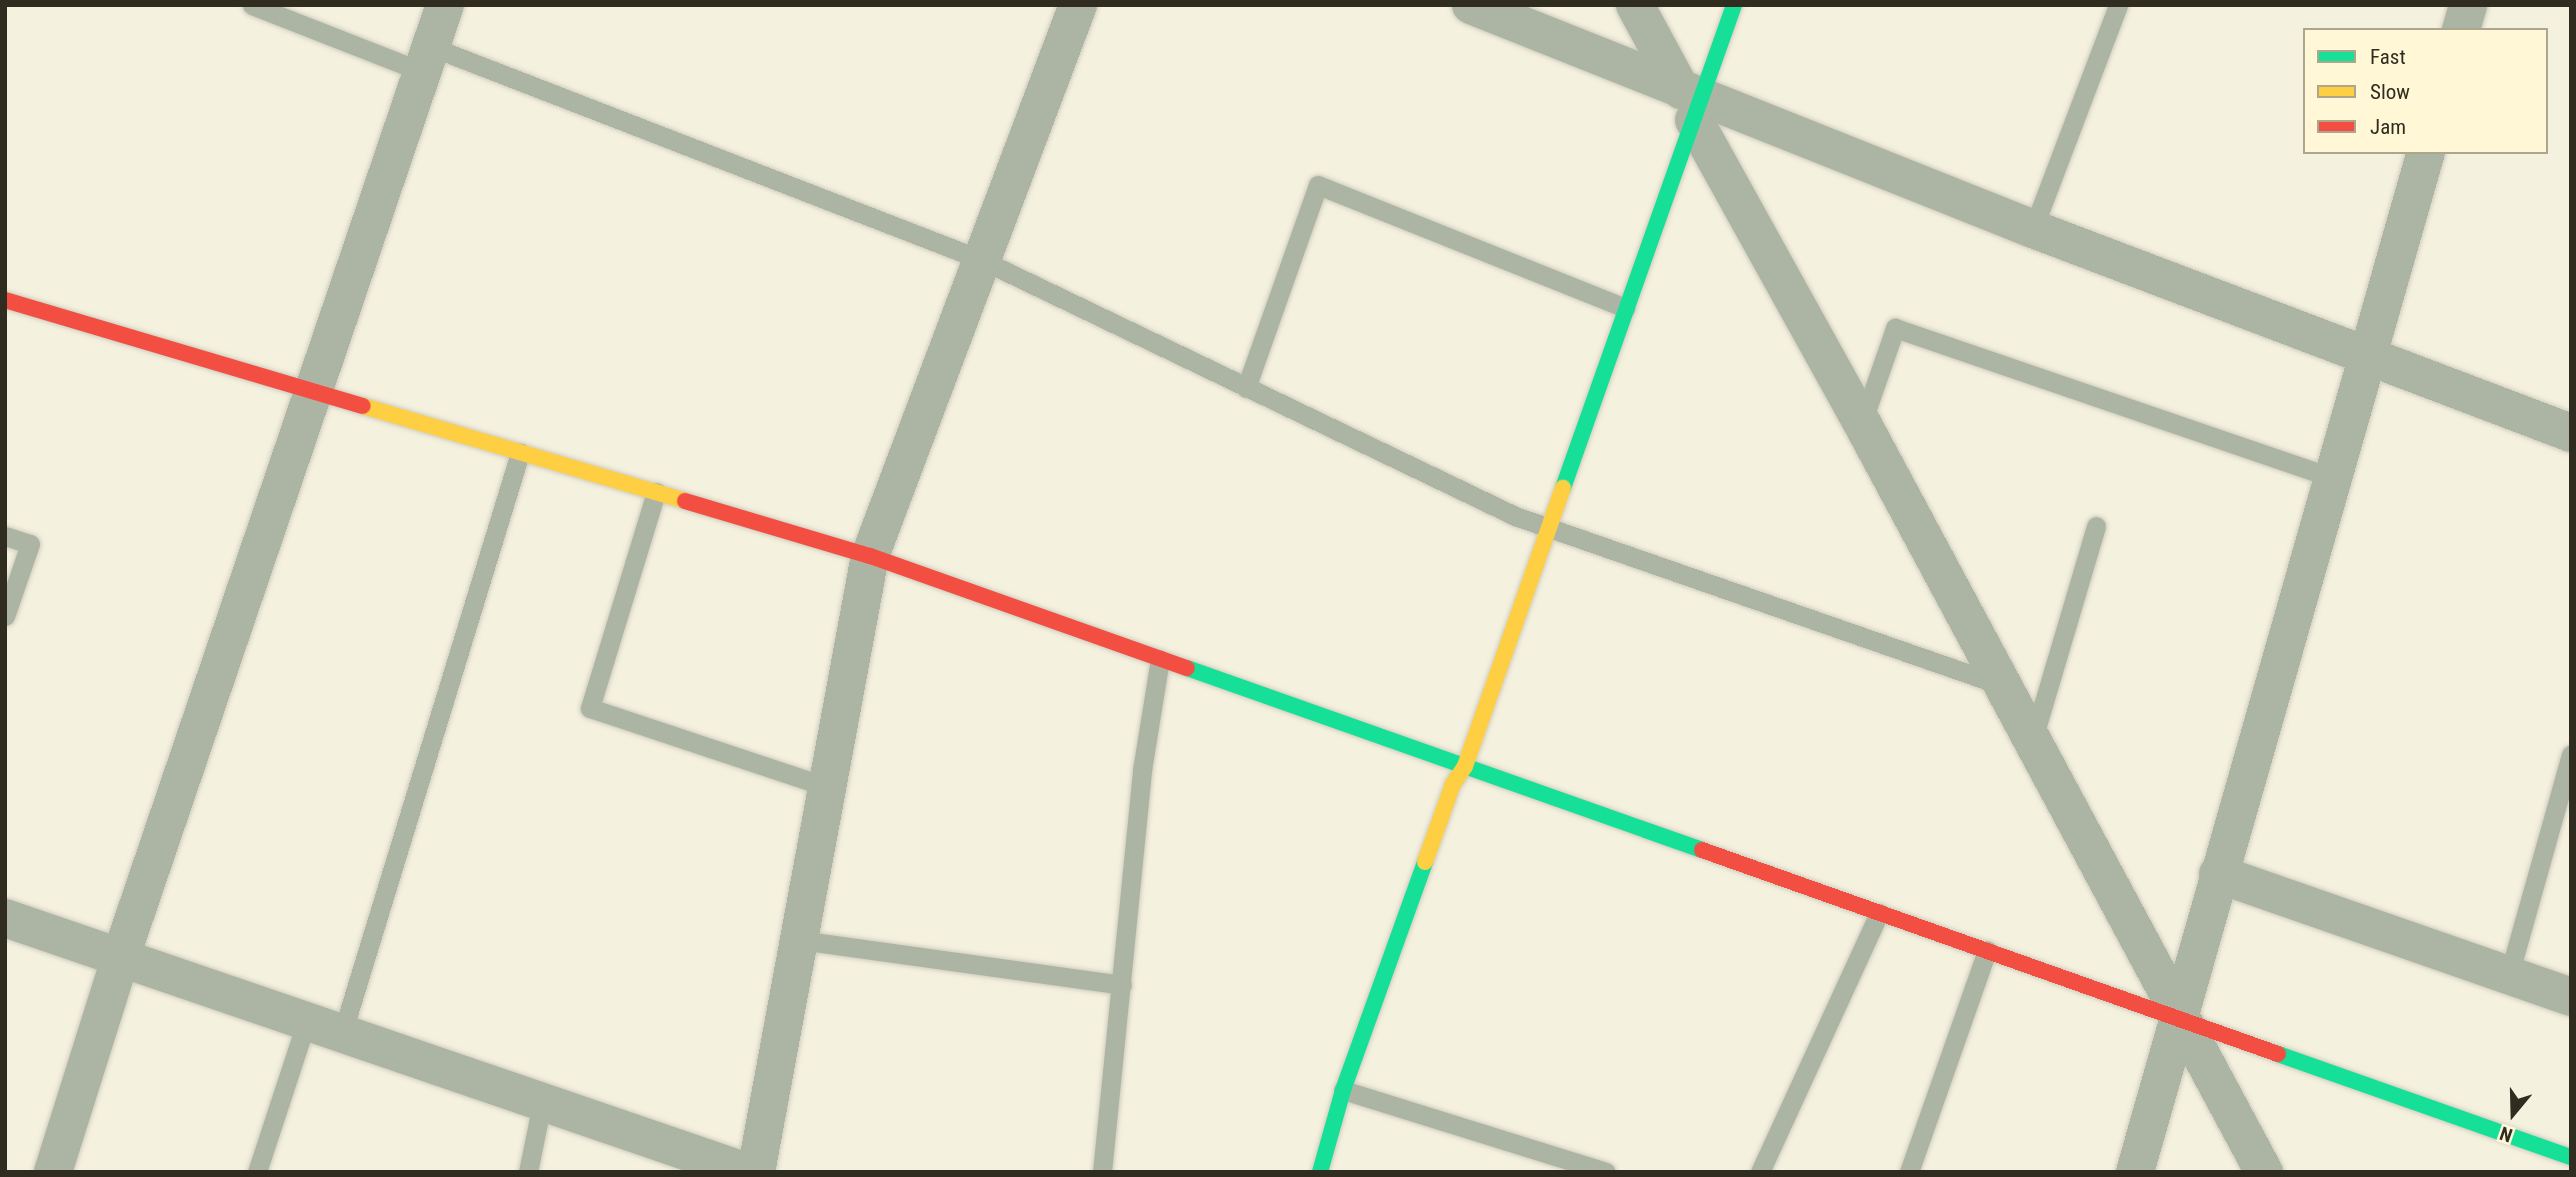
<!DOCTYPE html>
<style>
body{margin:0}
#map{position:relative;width:2576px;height:1177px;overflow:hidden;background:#f5f1df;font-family:"Roboto Condensed",sans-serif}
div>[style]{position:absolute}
.roads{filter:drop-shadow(0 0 2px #d0cdbe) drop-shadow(0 0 2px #d0cdbe)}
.lane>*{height:19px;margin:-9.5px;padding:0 9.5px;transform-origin:9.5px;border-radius:9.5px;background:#acb5a4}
.street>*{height:38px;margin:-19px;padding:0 19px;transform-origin:19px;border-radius:19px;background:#acb5a4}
.fast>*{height:16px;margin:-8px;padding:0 8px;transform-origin:8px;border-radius:8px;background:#16e098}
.slow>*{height:16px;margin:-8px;padding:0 8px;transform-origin:8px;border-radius:8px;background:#ffcf43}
.jam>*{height:16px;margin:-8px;padding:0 8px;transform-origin:8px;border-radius:8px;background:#f24e42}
span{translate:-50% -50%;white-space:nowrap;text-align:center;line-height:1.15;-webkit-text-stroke:7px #fff7d5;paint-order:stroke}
.frame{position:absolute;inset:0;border:7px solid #302d20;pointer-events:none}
.legend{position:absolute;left:2303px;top:28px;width:245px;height:126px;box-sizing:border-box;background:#fff7d5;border:2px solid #aca68d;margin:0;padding:9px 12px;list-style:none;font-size:21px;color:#302d20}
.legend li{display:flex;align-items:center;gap:14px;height:35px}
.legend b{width:35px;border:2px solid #aca68d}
.north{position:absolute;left:2478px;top:1079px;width:70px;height:70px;-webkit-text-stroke:5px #fff7d5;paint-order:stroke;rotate:199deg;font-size:19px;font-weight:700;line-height:28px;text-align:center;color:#302d20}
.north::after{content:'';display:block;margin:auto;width:24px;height:32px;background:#302d20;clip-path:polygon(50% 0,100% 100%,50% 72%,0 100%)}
</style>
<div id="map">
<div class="roads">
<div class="lane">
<div style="left:252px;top:5px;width:184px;rotate:21.4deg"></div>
<div style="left:432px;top:47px;width:590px;rotate:21.17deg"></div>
<div style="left:982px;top:260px;width:591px;rotate:25.65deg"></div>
<div style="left:1515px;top:516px;width:511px;rotate:19.18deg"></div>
<div style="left:2033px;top:229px;width:240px;rotate:-69.2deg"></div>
<div style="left:1246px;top:388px;width:215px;rotate:-70.5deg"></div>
<div style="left:1318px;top:185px;width:331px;rotate:21.8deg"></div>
<div style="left:1862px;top:423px;width:101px;rotate:-70.8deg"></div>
<div style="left:1895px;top:328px;width:461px;rotate:18.9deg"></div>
<div style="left:656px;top:492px;width:226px;rotate:107deg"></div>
<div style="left:590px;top:708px;width:251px;rotate:18.4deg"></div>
<div style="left:5px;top:536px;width:26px;rotate:18deg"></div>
<div style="left:30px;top:544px;width:76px;rotate:109.1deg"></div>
<div style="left:2033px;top:739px;width:222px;rotate:-73.5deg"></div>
<div style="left:799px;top:940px;width:326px;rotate:7.9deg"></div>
<div style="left:2509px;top:975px;width:229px;rotate:-74.3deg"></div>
<div style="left:342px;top:1034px;width:608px;rotate:-72.97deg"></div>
<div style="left:1343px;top:1090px;width:275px;rotate:17.3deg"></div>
<div style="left:257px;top:1172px;width:157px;rotate:-71.8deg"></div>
<div style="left:528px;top:1172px;width:70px;rotate:-78.5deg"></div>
<div style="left:1102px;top:1172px;width:404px;rotate:-84.3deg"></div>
<div style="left:1142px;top:770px;width:112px;rotate:-80.8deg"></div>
<div style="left:1760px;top:1172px;width:285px;rotate:-65.3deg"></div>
<div style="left:1909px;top:1172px;width:235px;rotate:-70.6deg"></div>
</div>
<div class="street">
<div style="left:1471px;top:5px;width:605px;rotate:21.73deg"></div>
<div style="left:2033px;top:229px;width:575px;rotate:20.77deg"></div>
<div style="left:1635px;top:5px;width:97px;rotate:61.6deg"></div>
<div style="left:2461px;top:30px;width:26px;rotate:-74deg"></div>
<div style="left:1694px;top:120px;width:346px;rotate:61deg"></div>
<div style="left:1862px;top:423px;width:850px;rotate:61.78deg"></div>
<div style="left:2218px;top:874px;width:374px;rotate:19.2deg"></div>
<div style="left:5px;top:918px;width:784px;rotate:18.9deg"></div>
<div style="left:53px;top:1172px;width:223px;rotate:-72.5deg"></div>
<div style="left:120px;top:959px;width:1008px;rotate:-71.19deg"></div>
<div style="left:756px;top:1172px;width:626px;rotate:-79.52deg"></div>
<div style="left:870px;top:556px;width:589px;rotate:-69.32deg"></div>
<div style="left:2135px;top:1172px;width:1061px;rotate:-74.08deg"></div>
</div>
<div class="fast">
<div style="left:1563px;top:488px;width:512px;rotate:-70.5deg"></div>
<div style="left:1187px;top:668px;width:546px;rotate:19.46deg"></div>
<div style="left:2278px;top:1054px;width:311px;rotate:19.4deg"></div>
<div style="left:1320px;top:1172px;width:85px;rotate:-74.3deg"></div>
<div style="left:1343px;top:1090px;width:242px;rotate:-70.2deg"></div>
</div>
<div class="slow">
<div style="left:363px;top:406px;width:336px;rotate:16.4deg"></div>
<div style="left:1425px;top:862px;width:83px;rotate:-70.3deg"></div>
<div style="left:1453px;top:784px;width:22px;rotate:-56deg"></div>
<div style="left:1465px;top:766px;width:295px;rotate:-70.6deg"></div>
</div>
<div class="jam">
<div style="left:5px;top:300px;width:373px;rotate:16.5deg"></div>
<div style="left:685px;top:501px;width:193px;rotate:16.6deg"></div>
<div style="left:870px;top:556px;width:336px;rotate:19.5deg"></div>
<div style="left:1702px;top:850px;width:611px;rotate:19.5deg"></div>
</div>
</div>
<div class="frame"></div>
<ul class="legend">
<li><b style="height:9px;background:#16e098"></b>Fast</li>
<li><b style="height:9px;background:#ffcf43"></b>Slow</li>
<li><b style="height:9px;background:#f24e42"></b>Jam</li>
</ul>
<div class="north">N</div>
</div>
